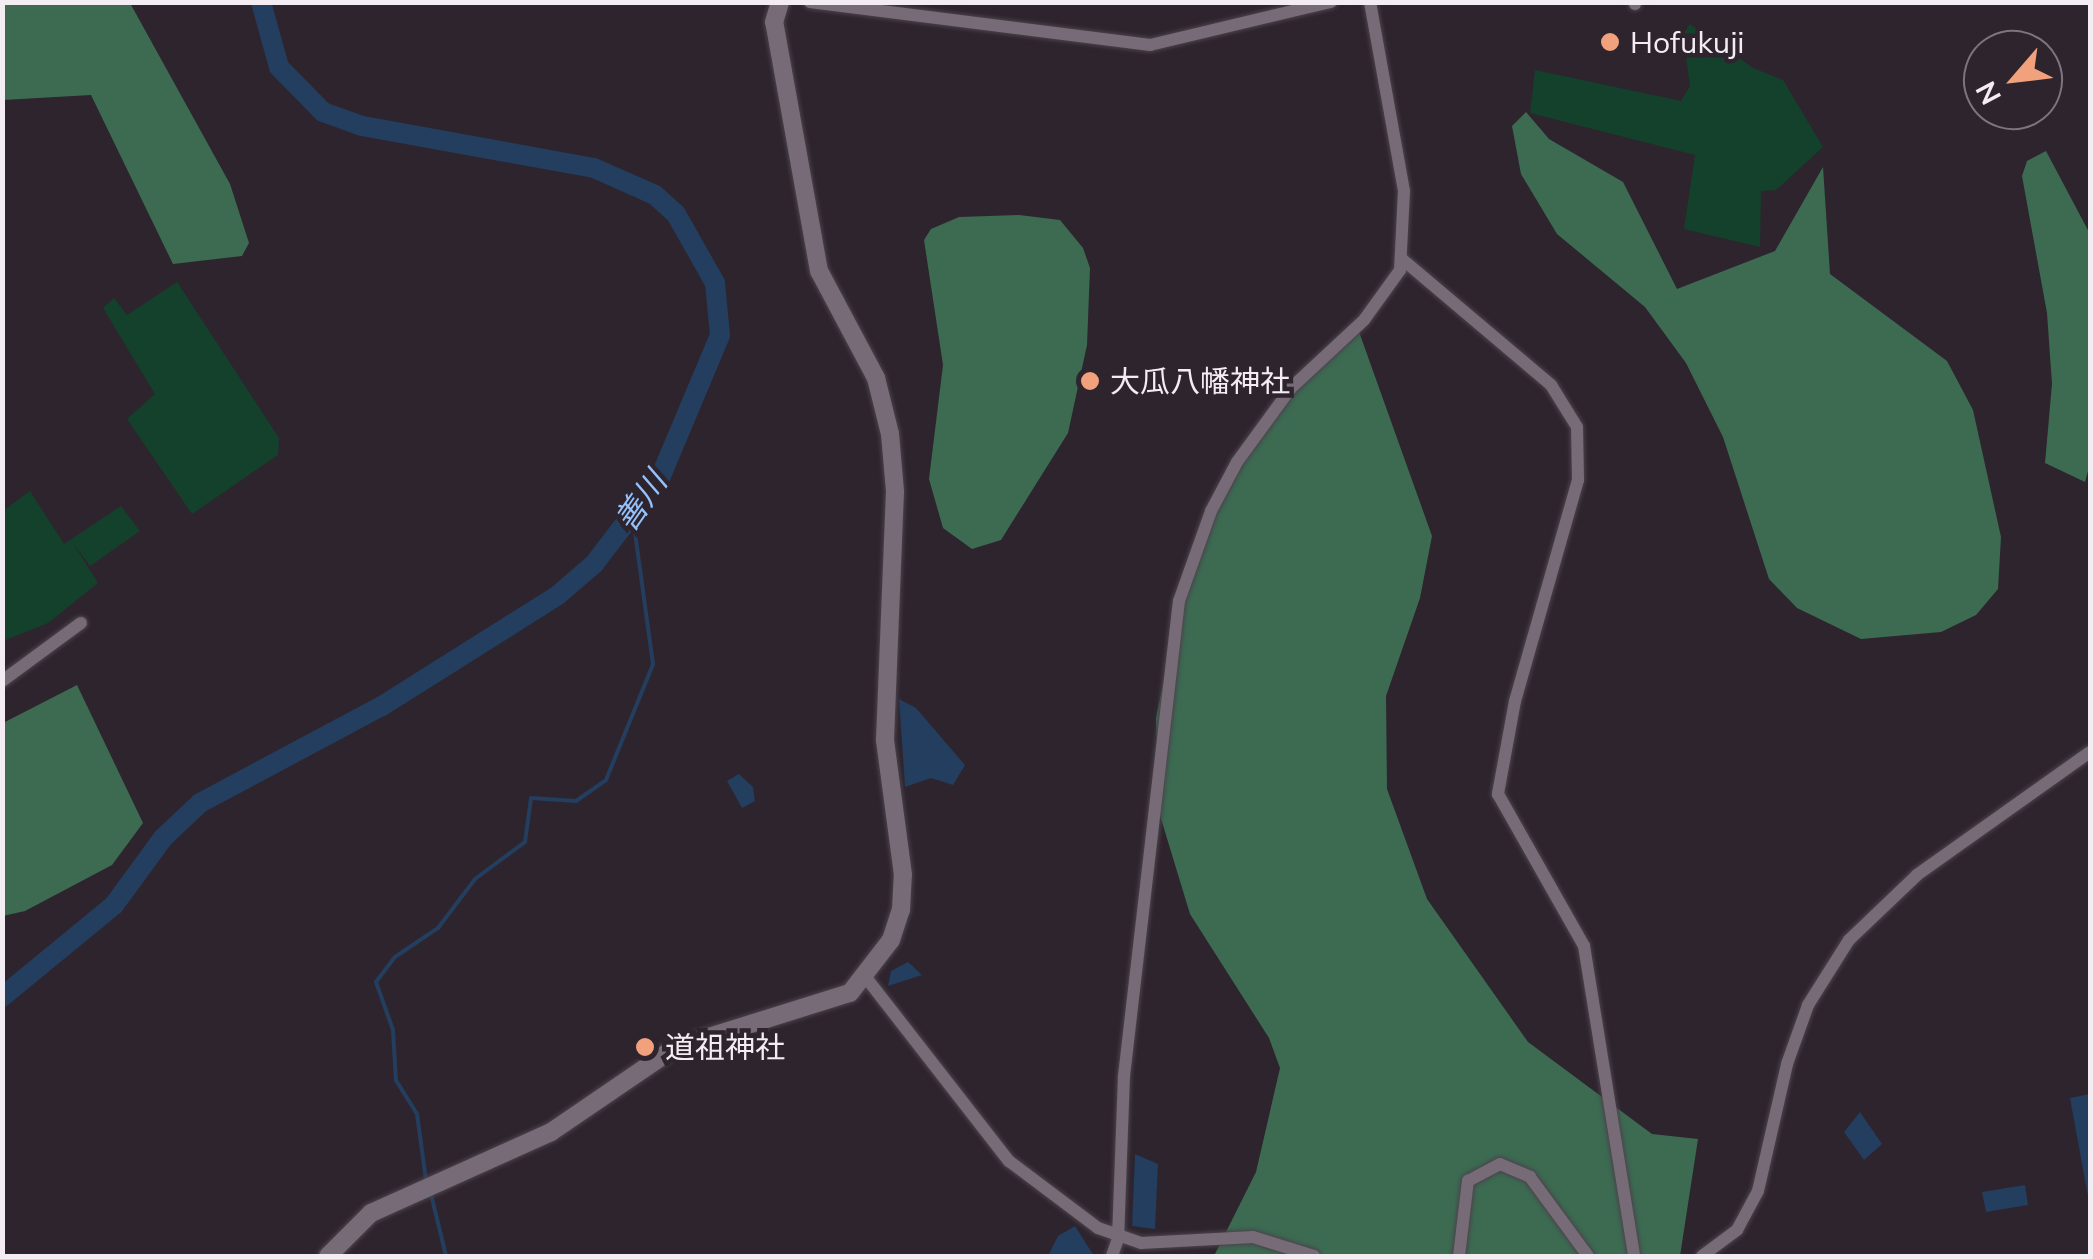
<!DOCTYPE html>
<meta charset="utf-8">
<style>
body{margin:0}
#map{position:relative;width:2093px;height:1259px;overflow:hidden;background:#2e242e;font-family:Mulish,"Noto Sans JP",sans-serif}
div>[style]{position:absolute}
.green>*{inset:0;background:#13412b}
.forest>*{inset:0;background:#3c6b52}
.water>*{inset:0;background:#233e5e}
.stream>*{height:4px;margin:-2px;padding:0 2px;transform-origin:2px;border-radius:2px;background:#233e5e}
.river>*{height:20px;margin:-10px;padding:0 10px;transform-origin:10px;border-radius:10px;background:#233e5e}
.roads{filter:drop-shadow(0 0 2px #4b434b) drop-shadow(0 0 2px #4b434b)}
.street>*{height:12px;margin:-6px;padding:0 6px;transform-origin:6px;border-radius:6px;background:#776b77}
.secondary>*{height:18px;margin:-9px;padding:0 9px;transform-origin:9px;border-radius:9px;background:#776b77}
.dots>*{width:28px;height:28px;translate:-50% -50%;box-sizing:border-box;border:5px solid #2e242e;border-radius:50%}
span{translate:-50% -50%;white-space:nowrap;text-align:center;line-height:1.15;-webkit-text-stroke:9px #2e242e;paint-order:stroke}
.poi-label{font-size:30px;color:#f3ecf3}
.left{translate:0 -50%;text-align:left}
.water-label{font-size:32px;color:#94c2fc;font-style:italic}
.frame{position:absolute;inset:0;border:5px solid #f3ecf3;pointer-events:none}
.north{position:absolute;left:1963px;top:30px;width:100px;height:100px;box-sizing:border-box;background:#2e242e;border:2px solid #7d747d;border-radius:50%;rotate:242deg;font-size:28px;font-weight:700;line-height:40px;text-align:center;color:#f3ecf3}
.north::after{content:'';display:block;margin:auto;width:35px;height:45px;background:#f1a17c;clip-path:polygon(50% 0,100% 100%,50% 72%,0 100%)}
</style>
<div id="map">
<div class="green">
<div style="clip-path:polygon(1690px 24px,1753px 68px,1783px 80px,1823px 147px,1776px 190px,1761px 191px,1760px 247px,1684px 229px,1695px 155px,1530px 113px,1535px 70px,1681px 101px,1690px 86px,1683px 34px)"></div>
<div style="clip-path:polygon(177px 282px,279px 438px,278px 455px,192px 514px,127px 419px,155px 394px,103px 308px,114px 298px,127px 315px)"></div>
<div style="clip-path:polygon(30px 491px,64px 544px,121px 506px,140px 531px,90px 566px,73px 543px,98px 583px,48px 623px,3px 641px,3px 511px)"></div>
</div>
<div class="forest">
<div style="clip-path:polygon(3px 2px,130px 3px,230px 184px,249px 243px,242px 256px,173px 264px,91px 95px,3px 100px)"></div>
<div style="clip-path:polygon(1526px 112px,1549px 139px,1623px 182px,1677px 289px,1775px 251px,1823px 167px,1830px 274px,1947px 361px,1973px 410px,2001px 537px,1998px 589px,1976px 615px,1941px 632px,1861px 639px,1797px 608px,1769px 579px,1723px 437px,1686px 363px,1645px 307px,1557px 234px,1521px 174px,1512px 126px)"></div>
<div style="clip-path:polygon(2046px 151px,2090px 234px,2090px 464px,2085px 482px,2045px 463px,2052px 384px,2047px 313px,2022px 176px,2027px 161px)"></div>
<div style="clip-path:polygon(1019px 215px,1060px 220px,1083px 248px,1090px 268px,1087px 345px,1068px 433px,1001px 540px,972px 549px,943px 528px,929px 479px,943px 365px,924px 240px,931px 229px,959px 217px)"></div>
<div style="clip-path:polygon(1358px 329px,1432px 536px,1420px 598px,1386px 696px,1387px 789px,1427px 899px,1528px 1042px,1652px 1134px,1698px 1139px,1680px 1256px,1214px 1256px,1256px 1172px,1280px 1068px,1269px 1038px,1190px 914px,1159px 812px,1156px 718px,1187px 568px,1234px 456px,1295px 380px)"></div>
<div style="clip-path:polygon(77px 685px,143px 823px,112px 865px,25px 911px,3px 916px,3px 723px)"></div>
</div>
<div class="water">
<div style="clip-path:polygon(899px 699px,916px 708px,965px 765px,953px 785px,931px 778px,905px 787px)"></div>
<div style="clip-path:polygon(739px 774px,753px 787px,755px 801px,742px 808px,727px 781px)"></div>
<div style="clip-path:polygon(908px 962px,922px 975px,888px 986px,891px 971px)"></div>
<div style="clip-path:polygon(2090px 1094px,2090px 1202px,2089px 1202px,2070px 1098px)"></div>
<div style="clip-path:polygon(1860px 1112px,1882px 1144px,1864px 1160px,1844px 1132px)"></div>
<div style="clip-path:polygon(1135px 1154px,1158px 1164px,1155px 1229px,1132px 1226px)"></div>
<div style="clip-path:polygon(2025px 1185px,2028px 1205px,1986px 1212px,1982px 1192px)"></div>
<div style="clip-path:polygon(1075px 1226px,1094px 1256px,1048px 1256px,1058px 1236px)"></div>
</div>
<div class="stream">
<div style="left:426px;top:1180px;width:67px;rotate:-97.8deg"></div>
<div style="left:417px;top:1114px;width:39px;rotate:-122deg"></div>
<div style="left:396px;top:1081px;width:51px;rotate:-93.4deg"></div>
<div style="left:393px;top:1030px;width:51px;rotate:-109.5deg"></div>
<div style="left:376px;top:982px;width:31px;rotate:-53deg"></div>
<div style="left:395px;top:957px;width:52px;rotate:-34deg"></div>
<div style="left:438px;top:928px;width:61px;rotate:-52.9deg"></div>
<div style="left:475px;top:879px;width:62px;rotate:-36.5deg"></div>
<div style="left:525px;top:842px;width:44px;rotate:-82.2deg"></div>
<div style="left:531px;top:798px;width:45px;rotate:3.8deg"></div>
<div style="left:576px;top:801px;width:37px;rotate:-35deg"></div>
<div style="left:606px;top:780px;width:125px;rotate:-67.9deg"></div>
<div style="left:653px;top:664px;width:147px;rotate:-97.8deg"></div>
<div style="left:431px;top:1194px;width:64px;rotate:76.4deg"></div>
</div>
<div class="river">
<div style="left:2px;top:997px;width:145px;rotate:-39.4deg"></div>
<div style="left:114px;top:905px;width:83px;rotate:-53.8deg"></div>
<div style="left:163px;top:838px;width:51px;rotate:-43.4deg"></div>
<div style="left:200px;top:803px;width:206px;rotate:-28.1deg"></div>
<div style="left:382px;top:706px;width:208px;rotate:-32.2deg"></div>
<div style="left:558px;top:595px;width:48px;rotate:-40.7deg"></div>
<div style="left:594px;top:564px;width:108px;rotate:-52.5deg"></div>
<div style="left:660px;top:478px;width:155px;rotate:-67.2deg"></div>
<div style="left:720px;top:335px;width:52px;rotate:-95.5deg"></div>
<div style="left:715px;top:283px;width:79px;rotate:-119.5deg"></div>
<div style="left:676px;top:214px;width:28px;rotate:-138deg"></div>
<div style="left:655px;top:195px;width:67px;rotate:-156.1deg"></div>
<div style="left:594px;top:168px;width:236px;rotate:-169.7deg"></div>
<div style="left:362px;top:126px;width:41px;rotate:-160.3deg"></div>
<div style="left:323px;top:112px;width:63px;rotate:-134.4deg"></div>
<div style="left:279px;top:67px;width:67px;rotate:-105.5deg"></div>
</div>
<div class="roads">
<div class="street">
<div style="left:810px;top:2px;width:343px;rotate:7.2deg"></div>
<div style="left:1150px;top:45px;width:186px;rotate:-13.4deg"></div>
<div style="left:1635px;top:4px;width:2px;rotate:-90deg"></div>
<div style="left:1402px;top:259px;width:195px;rotate:40.2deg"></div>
<div style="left:1551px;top:385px;width:49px;rotate:58.2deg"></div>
<div style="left:1577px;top:427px;width:53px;rotate:88.9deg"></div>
<div style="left:1578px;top:480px;width:230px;rotate:105.9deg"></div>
<div style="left:1515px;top:701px;width:95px;rotate:100.4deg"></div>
<div style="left:1498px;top:794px;width:175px;rotate:60.5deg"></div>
<div style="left:1584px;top:946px;width:314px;rotate:80.8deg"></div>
<div style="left:2px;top:681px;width:98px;rotate:-36.3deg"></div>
<div style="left:864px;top:975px;width:236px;rotate:52.1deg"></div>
<div style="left:1009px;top:1161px;width:111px;rotate:37deg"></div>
<div style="left:1098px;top:1228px;width:46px;rotate:19.2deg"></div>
<div style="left:1141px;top:1243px;width:112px;rotate:-3.1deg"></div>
<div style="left:1253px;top:1237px;width:64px;rotate:17.3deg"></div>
<div style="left:1112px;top:1256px;width:18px;rotate:-71deg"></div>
<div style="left:1118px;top:1239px;width:163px;rotate:-87.9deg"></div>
<div style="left:1124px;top:1076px;width:478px;rotate:-83.4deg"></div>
<div style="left:1179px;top:601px;width:96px;rotate:-70.4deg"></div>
<div style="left:1211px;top:511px;width:55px;rotate:-62deg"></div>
<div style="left:1237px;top:462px;width:92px;rotate:-53.9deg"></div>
<div style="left:1291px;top:388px;width:100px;rotate:-43deg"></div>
<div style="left:1364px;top:320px;width:62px;rotate:-54.2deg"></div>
<div style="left:1400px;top:270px;width:79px;rotate:-87.1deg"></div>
<div style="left:1404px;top:191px;width:192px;rotate:-100.2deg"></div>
<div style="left:1459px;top:1256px;width:76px;rotate:-83.2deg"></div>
<div style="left:1468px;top:1181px;width:36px;rotate:-28deg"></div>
<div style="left:1500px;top:1164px;width:33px;rotate:23deg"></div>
<div style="left:1530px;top:1177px;width:98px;rotate:53.7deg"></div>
<div style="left:1702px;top:1256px;width:44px;rotate:-36.6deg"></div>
<div style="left:1737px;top:1230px;width:44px;rotate:-61.7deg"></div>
<div style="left:1758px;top:1191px;width:130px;rotate:-77.1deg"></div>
<div style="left:1787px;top:1064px;width:63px;rotate:-70.4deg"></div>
<div style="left:1808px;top:1005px;width:77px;rotate:-57.8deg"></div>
<div style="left:1849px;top:940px;width:94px;rotate:-43.7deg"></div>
<div style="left:1917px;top:875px;width:212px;rotate:-35.4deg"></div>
</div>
<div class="secondary">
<div style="left:328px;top:1256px;width:61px;rotate:-45deg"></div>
<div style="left:371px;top:1213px;width:197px;rotate:-24.2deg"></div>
<div style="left:551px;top:1132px;width:149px;rotate:-34.3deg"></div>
<div style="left:674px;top:1048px;width:184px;rotate:-17.4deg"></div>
<div style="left:850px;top:993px;width:67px;rotate:-52.3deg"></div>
<div style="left:891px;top:940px;width:32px;rotate:-72deg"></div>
<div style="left:901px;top:910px;width:35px;rotate:-87deg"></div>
<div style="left:903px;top:875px;width:136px;rotate:-97.6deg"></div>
<div style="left:885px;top:740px;width:249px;rotate:-87.7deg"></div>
<div style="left:895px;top:491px;width:57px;rotate:-95deg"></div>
<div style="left:890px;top:434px;width:58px;rotate:-104deg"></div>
<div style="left:876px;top:378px;width:121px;rotate:-118deg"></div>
<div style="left:819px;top:271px;width:253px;rotate:-100.2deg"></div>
<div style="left:774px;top:22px;width:21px;rotate:-73deg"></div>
</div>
</div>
<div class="dots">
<div style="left:1610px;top:42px;background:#f1a17c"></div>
<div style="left:1090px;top:381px;background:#f1a17c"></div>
<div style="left:645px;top:1047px;background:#f1a17c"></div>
</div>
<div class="poi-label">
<span class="left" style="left:1630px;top:42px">Hofukuji</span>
<span class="left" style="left:1110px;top:381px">大瓜八幡神社</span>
<span class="left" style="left:665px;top:1047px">道祖神社</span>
</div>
<div class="water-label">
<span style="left:640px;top:501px;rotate:-55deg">善川</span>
</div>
<div class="frame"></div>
<div class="north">N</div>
</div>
